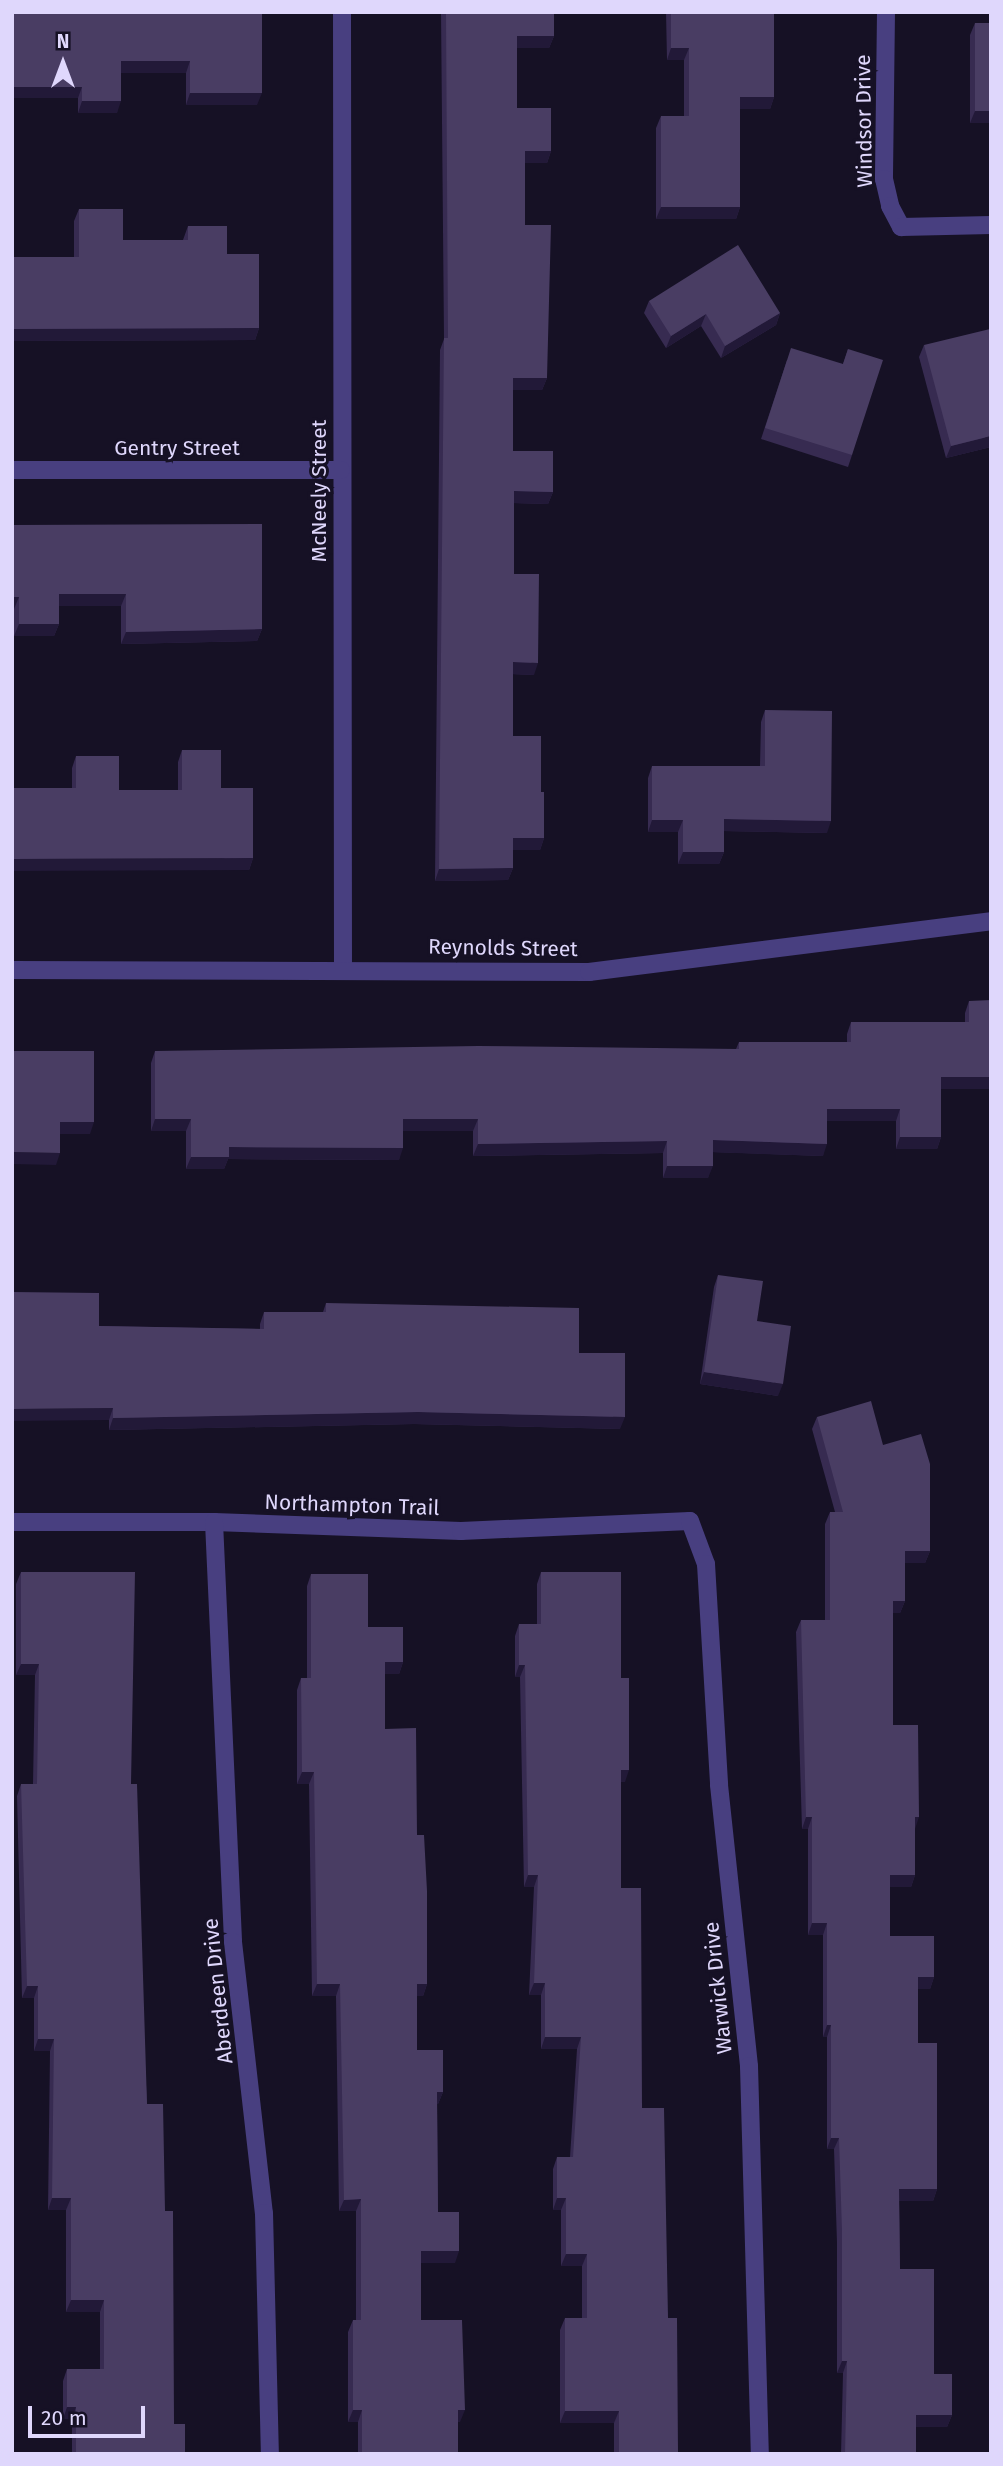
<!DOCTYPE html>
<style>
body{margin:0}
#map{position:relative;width:1003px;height:2466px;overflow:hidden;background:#161125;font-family:"Fira Sans",sans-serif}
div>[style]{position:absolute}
.street>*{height:18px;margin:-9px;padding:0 9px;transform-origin:9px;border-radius:9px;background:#483f80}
.wall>*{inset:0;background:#372b51}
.shaded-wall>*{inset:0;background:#221938}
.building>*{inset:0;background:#493d63}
span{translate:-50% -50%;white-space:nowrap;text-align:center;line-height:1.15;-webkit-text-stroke:6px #161125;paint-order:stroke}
.street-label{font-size:21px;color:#dfd7fc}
.frame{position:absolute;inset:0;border:14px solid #dfd7fc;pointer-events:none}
.north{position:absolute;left:28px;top:28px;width:70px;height:70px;-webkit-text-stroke:5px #161125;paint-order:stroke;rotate:0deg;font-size:19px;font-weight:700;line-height:28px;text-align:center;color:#dfd7fc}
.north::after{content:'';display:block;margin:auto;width:24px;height:32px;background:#dfd7fc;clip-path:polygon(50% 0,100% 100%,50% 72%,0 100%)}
.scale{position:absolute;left:28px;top:2406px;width:117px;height:32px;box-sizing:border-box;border:4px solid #dfd7fc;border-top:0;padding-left:9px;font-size:21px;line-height:24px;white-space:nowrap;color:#dfd7fc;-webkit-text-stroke:5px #161125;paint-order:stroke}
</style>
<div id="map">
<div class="street">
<div style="left:342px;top:12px;width:957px;rotate:89.94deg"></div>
<div style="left:886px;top:12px;width:167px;rotate:90.7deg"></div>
<div style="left:884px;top:179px;width:28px;rotate:77deg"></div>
<div style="left:890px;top:206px;width:24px;rotate:62deg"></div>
<div style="left:901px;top:227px;width:90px;rotate:-1.3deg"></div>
<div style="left:12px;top:470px;width:329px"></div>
<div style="left:12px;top:970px;width:577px;rotate:0.2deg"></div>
<div style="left:589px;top:972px;width:405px;rotate:-7.2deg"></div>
<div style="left:12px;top:1522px;width:202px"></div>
<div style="left:214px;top:1522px;width:247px;rotate:2.1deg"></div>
<div style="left:461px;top:1531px;width:229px;rotate:-2.5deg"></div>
<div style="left:690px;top:1521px;width:46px;rotate:69.6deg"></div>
<div style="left:706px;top:1564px;width:221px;rotate:86.6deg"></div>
<div style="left:719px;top:1785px;width:283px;rotate:83.9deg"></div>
<div style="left:749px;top:2066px;width:388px;rotate:88.4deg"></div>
<div style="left:214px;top:1522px;width:420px;rotate:87.4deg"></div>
<div style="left:233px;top:1942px;width:273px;rotate:83.5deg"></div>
<div style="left:264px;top:2213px;width:241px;rotate:88.6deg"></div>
</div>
<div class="wall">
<div style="clip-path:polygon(12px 12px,262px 12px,257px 105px,186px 105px,186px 73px,121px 73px,117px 113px,78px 113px,78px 98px,14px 98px)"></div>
<div style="clip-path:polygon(441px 12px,554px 12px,554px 36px,549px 48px,517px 48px,517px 108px,551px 151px,547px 163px,525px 163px,525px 225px,547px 378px,542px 390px,513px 390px,513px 451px,553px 492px,548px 504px,514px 503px,514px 574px,534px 675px,513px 674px,513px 736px,541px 792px,544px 838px,540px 850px,513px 850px,513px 868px,508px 880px,435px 881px,440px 350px,444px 339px)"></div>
<div style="clip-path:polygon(666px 12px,774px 12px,774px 97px,770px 109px,740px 109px,740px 207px,736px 219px,656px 219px,656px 128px,661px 116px,684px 116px,684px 60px,667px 60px)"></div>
<div style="clip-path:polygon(975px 23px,991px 23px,991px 123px,970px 123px,970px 35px)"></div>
<div style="clip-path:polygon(79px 209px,123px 240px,183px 240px,188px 226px,227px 254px,259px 328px,255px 340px,12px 341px,12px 257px,74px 257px,74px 221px)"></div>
<div style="clip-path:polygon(649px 301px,780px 313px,776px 325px,721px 358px,701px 326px,666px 348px,644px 313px)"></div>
<div style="clip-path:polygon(924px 345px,991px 447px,946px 458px,919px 357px)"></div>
<div style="clip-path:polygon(848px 349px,852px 455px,848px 467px,761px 439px,787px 360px,843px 364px)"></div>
<div style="clip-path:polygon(12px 525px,262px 629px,257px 641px,121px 644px,121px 606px,59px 606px,59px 624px,54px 636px,14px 636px,14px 609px,12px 609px)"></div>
<div style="clip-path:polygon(765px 710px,827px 833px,724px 831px,724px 852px,719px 864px,678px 864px,678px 832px,648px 832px,648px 778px,652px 766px,760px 766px,761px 722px)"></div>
<div style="clip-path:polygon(182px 750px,221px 788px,253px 858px,249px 870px,72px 788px,72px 768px,76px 756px,119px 790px,178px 790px,178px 762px)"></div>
<div style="clip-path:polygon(969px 1001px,991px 1089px,941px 1089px,941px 1137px,937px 1149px,896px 1149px,896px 1121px,827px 1121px,823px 1156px,713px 1152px,708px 1178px,663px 1178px,663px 1153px,473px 1156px,473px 1131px,403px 1131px,399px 1160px,228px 1159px,224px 1169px,186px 1169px,186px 1131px,151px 1131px,151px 1063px,155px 1051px,736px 1049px,739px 1042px,847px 1042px,847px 1034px,851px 1022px,965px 1022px,965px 1013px)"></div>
<div style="clip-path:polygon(718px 1275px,757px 1321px,778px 1396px,700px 1384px,714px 1287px)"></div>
<div style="clip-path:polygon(326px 1303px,579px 1353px,620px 1429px,414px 1424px,109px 1430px,109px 1420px,99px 1326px,260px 1329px,260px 1324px,264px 1312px,323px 1312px)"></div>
<div style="clip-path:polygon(817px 1417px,883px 1445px,930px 1551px,925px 1563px,905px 1563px,905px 1601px,900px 1613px,893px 1613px,893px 1725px,915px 1829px,915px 1875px,911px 1887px,890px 1887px,890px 1936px,934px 1977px,930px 1989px,918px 1989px,918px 2043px,937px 2189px,933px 2201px,899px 2201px,900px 2269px,934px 2374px,952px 2415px,947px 2427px,916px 2427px,916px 2454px,841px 2454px,843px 2373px,837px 2373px,837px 2243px,834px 2149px,827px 2149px,827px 2037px,823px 2037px,823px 1935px,808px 1935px,808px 1829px,802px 1829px,796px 1632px,801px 1620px,825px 1620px,825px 1524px,830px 1512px,835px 1512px,812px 1429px)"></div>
<div style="clip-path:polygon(21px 1572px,131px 1784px,147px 2104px,165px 2211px,174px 2424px,185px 2454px,72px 2454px,72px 2419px,63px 2419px,63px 2381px,67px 2369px,100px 2369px,100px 2312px,66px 2312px,66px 2210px,48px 2210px,50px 2051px,34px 2051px,34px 1998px,22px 1998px,17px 1796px,21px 1784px,33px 1784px,35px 1675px,16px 1675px,16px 1584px)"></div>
<div style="clip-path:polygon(541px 1572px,621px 1678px,625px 1782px,621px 1782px,621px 1888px,642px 2108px,668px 2318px,678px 2454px,614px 2454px,614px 2423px,560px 2423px,560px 2330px,565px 2318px,582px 2318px,582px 2266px,561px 2266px,561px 2210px,553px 2210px,553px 2169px,557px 2157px,570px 2157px,577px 2049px,541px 2049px,541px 1995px,529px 1995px,534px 1887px,524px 1887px,520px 1677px,515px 1677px,515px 1636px,519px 1624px,537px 1624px,537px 1584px)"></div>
<div style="clip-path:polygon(311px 1574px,368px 1627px,403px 1662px,399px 1674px,385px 1674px,385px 1729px,417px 1835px,427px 1984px,423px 1996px,417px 1996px,417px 2050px,443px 2092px,438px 2104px,437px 2104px,438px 2212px,455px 2263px,421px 2263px,421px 2320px,460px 2422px,458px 2422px,458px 2454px,358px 2454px,358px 2422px,348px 2422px,348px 2332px,353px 2320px,356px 2320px,356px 2211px,339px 2211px,336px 1996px,312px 1996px,309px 1784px,297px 1784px,297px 1690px,301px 1678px,307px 1678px,307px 1586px)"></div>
</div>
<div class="shaded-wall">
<div style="clip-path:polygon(517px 36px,554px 36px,549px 48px,513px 48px)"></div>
<div style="clip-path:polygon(671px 48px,689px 48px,684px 60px,667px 60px)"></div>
<div style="clip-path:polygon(121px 61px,190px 61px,186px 73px,117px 73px)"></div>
<div style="clip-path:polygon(14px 87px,82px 87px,78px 98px,12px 98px)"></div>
<div style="clip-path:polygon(190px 93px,262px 93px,257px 105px,186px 105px)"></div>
<div style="clip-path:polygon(740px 97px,774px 97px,770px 109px,736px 109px)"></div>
<div style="clip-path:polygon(82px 101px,121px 101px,117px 113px,78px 113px)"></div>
<div style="clip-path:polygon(975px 111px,991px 111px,991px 123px,970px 123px)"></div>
<div style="clip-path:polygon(525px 151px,551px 151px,547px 163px,520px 163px)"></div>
<div style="clip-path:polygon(661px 207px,740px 207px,736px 219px,656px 219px)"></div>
<div style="clip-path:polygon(780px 313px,776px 325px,721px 358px,725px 346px)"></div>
<div style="clip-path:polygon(706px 314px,701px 326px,666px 348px,671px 336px)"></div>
<div style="clip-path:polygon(259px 328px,255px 340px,12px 341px,12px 329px)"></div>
<div style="clip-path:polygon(513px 378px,547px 378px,542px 390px,508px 390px)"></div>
<div style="clip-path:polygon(991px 436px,991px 447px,946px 458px,951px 446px)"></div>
<div style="clip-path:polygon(514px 491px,553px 492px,548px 504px,510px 503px)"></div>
<div style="clip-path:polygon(59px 594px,126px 594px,121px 606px,54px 606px)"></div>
<div style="clip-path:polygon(12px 597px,19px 597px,14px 609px,12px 609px)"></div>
<div style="clip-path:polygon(19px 624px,59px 624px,54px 636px,14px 636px)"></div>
<div style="clip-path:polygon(262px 629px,257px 641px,121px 644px,126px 632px)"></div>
<div style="clip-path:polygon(513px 662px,538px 663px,534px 675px,508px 674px)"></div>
<div style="clip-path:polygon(724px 819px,831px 821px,827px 833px,719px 831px)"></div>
<div style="clip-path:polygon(652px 820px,683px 820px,678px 832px,648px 832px)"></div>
<div style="clip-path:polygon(513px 838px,544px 838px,540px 850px,508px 850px)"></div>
<div style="clip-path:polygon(683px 852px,724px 852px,719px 864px,678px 864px)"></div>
<div style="clip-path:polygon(253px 858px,249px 870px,12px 871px,12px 859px)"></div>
<div style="clip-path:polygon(513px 868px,508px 880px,435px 881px,439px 869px)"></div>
<div style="clip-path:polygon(941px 1077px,991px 1077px,991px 1089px,937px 1089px)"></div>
<div style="clip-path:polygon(827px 1109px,900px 1109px,896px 1121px,823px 1121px)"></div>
<div style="clip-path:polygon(155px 1119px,191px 1119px,186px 1131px,151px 1131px)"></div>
<div style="clip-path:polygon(403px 1119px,478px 1119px,473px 1131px,399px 1131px)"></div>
<div style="clip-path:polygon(60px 1122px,94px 1122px,90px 1134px,56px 1134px)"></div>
<div style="clip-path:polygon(900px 1137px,941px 1137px,937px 1149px,896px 1149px)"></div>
<div style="clip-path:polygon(713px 1140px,827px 1144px,823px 1156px,708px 1152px)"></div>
<div style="clip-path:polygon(667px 1141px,663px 1153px,473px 1156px,478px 1144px)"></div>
<div style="clip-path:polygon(229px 1147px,403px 1148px,399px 1160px,228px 1159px,224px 1169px,186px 1169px,191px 1157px)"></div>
<div style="clip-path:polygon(12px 1152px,60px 1153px,56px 1165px,12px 1164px)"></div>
<div style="clip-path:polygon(667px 1166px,713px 1166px,708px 1178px,663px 1178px)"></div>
<div style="clip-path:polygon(704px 1372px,783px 1384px,778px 1396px,700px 1384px)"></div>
<div style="clip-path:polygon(113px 1408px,109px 1420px,12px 1421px,12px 1409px)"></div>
<div style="clip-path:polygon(418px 1412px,625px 1417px,620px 1429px,414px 1424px,109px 1430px,113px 1418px)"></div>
<div style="clip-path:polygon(905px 1551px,930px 1551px,925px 1563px,900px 1563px)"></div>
<div style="clip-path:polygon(893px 1601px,905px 1601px,900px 1613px,888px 1613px)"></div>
<div style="clip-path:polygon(385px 1662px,403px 1662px,399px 1674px,381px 1674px)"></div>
<div style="clip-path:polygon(21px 1664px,39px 1664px,35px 1675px,16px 1675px)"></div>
<div style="clip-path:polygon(519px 1665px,525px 1665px,520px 1677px,515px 1677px)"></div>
<div style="clip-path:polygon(621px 1770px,629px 1770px,625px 1782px,617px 1782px)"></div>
<div style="clip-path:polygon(302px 1772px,314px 1772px,309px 1784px,297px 1784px)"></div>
<div style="clip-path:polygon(806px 1817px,812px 1817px,808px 1829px,802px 1829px)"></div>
<div style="clip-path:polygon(915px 1817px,919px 1817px,915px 1829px)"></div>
<div style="clip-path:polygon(528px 1875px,538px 1875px,534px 1887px,524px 1887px)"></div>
<div style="clip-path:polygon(890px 1875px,915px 1875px,911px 1887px,886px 1887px)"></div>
<div style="clip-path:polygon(812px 1923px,827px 1923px,823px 1935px,808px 1935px)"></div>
<div style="clip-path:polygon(918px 1977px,934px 1977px,930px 1989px,913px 1989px)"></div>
<div style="clip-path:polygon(534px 1983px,545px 1983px,541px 1995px,529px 1995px)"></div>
<div style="clip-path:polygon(317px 1984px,340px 1984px,336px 1996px,312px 1996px)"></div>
<div style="clip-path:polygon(417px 1984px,427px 1984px,423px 1996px,412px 1996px)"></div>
<div style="clip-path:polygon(27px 1986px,38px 1986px,34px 1998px,22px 1998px)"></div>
<div style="clip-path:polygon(827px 2025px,831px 2025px,827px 2037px,823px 2037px)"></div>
<div style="clip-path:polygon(545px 2037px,581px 2037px,577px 2049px,541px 2049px)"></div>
<div style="clip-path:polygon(38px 2039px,54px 2039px,50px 2051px,34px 2051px)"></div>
<div style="clip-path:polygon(437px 2092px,443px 2092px,438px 2104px,432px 2104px)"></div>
<div style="clip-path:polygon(831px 2138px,839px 2138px,834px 2149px,827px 2149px)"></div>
<div style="clip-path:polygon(899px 2189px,937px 2189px,933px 2201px,895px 2201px)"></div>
<div style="clip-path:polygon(52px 2198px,71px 2198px,66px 2210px,48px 2210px)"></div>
<div style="clip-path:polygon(557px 2198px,566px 2198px,561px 2210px,553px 2210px)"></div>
<div style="clip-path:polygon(361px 2199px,356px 2211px,339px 2211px,344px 2200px)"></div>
<div style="clip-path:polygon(421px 2251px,459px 2251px,455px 2263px,417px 2263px)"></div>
<div style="clip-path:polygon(566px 2254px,587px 2254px,582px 2266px,561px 2266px)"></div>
<div style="clip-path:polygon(71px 2300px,104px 2300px,100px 2312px,66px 2312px)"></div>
<div style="clip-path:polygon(842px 2361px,847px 2361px,843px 2373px,837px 2373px)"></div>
<div style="clip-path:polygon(67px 2407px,76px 2407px,72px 2419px,63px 2419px)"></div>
<div style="clip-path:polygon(353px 2410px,362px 2410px,358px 2422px,348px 2422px)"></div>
<div style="clip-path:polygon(458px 2410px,465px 2410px,460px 2422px,453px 2422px)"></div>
<div style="clip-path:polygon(565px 2411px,619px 2411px,614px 2423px,560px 2423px)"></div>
<div style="clip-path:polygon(916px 2415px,952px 2415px,947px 2427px,912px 2427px)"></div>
</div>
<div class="building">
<div style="clip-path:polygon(12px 12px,262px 12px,262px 93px,190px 93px,190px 61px,121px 61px,121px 101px,82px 101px,82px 87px,14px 87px,14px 110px,12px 110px)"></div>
<div style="clip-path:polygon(446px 12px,554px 12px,554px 36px,517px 36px,517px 108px,551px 108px,551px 151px,525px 151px,525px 225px,551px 225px,547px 378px,513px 378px,513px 451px,553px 451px,553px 492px,514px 491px,514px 574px,539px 574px,538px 663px,513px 662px,513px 736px,541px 736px,541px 792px,544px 792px,544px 838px,513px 838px,513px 868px,439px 869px,444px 338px,448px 338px)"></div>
<div style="clip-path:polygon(671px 12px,774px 12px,774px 97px,740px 97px,740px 207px,661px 207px,661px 116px,689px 116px,689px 48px,671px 48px)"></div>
<div style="clip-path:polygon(975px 23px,991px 23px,991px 111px,975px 111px)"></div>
<div style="clip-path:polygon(79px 209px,123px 209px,123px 240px,188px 240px,188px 226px,227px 226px,227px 254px,259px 254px,259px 328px,12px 329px,12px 257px,79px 257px)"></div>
<div style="clip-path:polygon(738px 245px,780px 313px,725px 346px,706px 314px,671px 336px,649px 301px)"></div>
<div style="clip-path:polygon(990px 329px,991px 436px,951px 446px,924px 345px)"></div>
<div style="clip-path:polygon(791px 348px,843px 364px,848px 349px,883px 360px,852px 455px,765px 428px)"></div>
<div style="clip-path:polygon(262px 524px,262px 629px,126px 632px,126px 594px,59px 594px,59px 624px,19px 624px,19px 597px,12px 597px,12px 525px)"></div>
<div style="clip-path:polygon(765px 710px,832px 711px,831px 821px,724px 819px,724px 852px,683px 852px,683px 820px,652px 820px,652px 766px,765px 766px)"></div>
<div style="clip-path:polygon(182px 750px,221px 750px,221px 788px,253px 788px,253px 858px,12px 859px,12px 788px,76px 788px,76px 756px,119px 756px,119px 790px,182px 790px)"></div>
<div style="clip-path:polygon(991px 1000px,991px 1077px,941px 1077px,941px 1137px,900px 1137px,900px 1109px,827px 1109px,827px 1144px,713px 1140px,713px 1166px,667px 1166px,667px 1141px,478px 1144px,478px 1119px,403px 1119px,403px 1148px,229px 1147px,229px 1157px,191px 1157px,191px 1119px,155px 1119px,155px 1051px,478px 1046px,739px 1049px,739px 1042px,851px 1042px,851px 1022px,969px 1022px,969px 1001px)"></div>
<div style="clip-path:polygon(12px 1051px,94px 1051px,94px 1122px,60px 1122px,60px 1153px,12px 1152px)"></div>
<div style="clip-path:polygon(718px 1275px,763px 1281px,757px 1321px,791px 1326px,783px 1384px,704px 1372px)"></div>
<div style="clip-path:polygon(12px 1292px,99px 1293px,99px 1326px,264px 1329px,264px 1312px,326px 1312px,326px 1303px,579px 1308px,579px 1353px,625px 1353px,625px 1417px,418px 1412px,113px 1418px,113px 1408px,12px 1409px)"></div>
<div style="clip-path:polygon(871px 1401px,883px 1445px,921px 1434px,930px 1464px,930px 1551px,905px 1551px,905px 1601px,893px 1601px,893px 1725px,918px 1725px,919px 1817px,915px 1817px,915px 1875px,890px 1875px,890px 1936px,934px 1936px,934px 1977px,918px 1977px,918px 2043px,937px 2043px,937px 2189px,899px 2189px,900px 2269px,934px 2269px,934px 2374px,952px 2374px,952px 2415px,916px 2415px,916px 2454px,845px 2454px,847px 2361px,842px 2361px,842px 2231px,839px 2138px,831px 2138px,831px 2025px,827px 2025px,827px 1923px,812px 1923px,812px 1817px,806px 1817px,801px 1620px,830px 1620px,830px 1512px,843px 1512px,817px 1417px)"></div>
<div style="clip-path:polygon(21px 1572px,135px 1572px,131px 1784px,137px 1784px,147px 2104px,163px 2104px,165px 2211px,173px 2211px,174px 2424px,185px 2424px,185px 2454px,76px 2454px,76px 2407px,67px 2407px,67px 2369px,104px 2369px,104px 2300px,71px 2300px,71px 2198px,52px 2198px,54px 2039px,38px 2039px,38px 1986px,27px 1986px,21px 1784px,37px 1784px,39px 1664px,21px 1664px)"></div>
<div style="clip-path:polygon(541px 1572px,621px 1572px,621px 1678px,629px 1678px,629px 1770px,621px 1770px,621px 1888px,641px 1888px,642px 2108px,664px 2108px,668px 2318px,677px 2318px,678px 2454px,619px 2454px,619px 2411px,565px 2411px,565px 2318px,587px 2318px,587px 2254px,566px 2254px,566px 2198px,557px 2198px,557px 2157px,573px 2157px,581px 2037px,545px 2037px,545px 1983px,534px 1983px,538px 1875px,528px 1875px,525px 1665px,519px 1665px,519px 1624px,541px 1624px)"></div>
<div style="clip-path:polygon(311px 1574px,368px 1574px,368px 1627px,403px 1627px,403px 1662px,385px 1662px,385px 1729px,416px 1728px,417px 1835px,424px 1835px,427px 1891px,427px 1984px,417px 1984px,417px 2050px,443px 2050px,443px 2092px,437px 2092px,438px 2212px,459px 2212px,459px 2251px,421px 2251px,421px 2320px,462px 2320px,465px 2410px,458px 2410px,458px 2454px,362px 2454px,362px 2410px,353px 2410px,353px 2320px,361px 2320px,361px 2199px,344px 2200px,340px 1984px,317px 1984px,314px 1772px,302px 1772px,301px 1678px,311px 1678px)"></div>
</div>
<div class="street-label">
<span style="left:864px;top:121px;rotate:-91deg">Windsor Drive</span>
<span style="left:177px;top:448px">Gentry Street</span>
<span style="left:319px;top:491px;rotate:-90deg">McNeely Street</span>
<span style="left:503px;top:948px;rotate:1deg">Reynolds Street</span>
<span style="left:352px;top:1505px;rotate:2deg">Northampton Trail</span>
<span style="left:718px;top:1988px;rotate:-96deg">Warwick Drive</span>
<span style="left:218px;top:1991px;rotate:-96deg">Aberdeen Drive</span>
</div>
<div class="frame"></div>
<div class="north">N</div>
<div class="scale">20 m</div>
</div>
